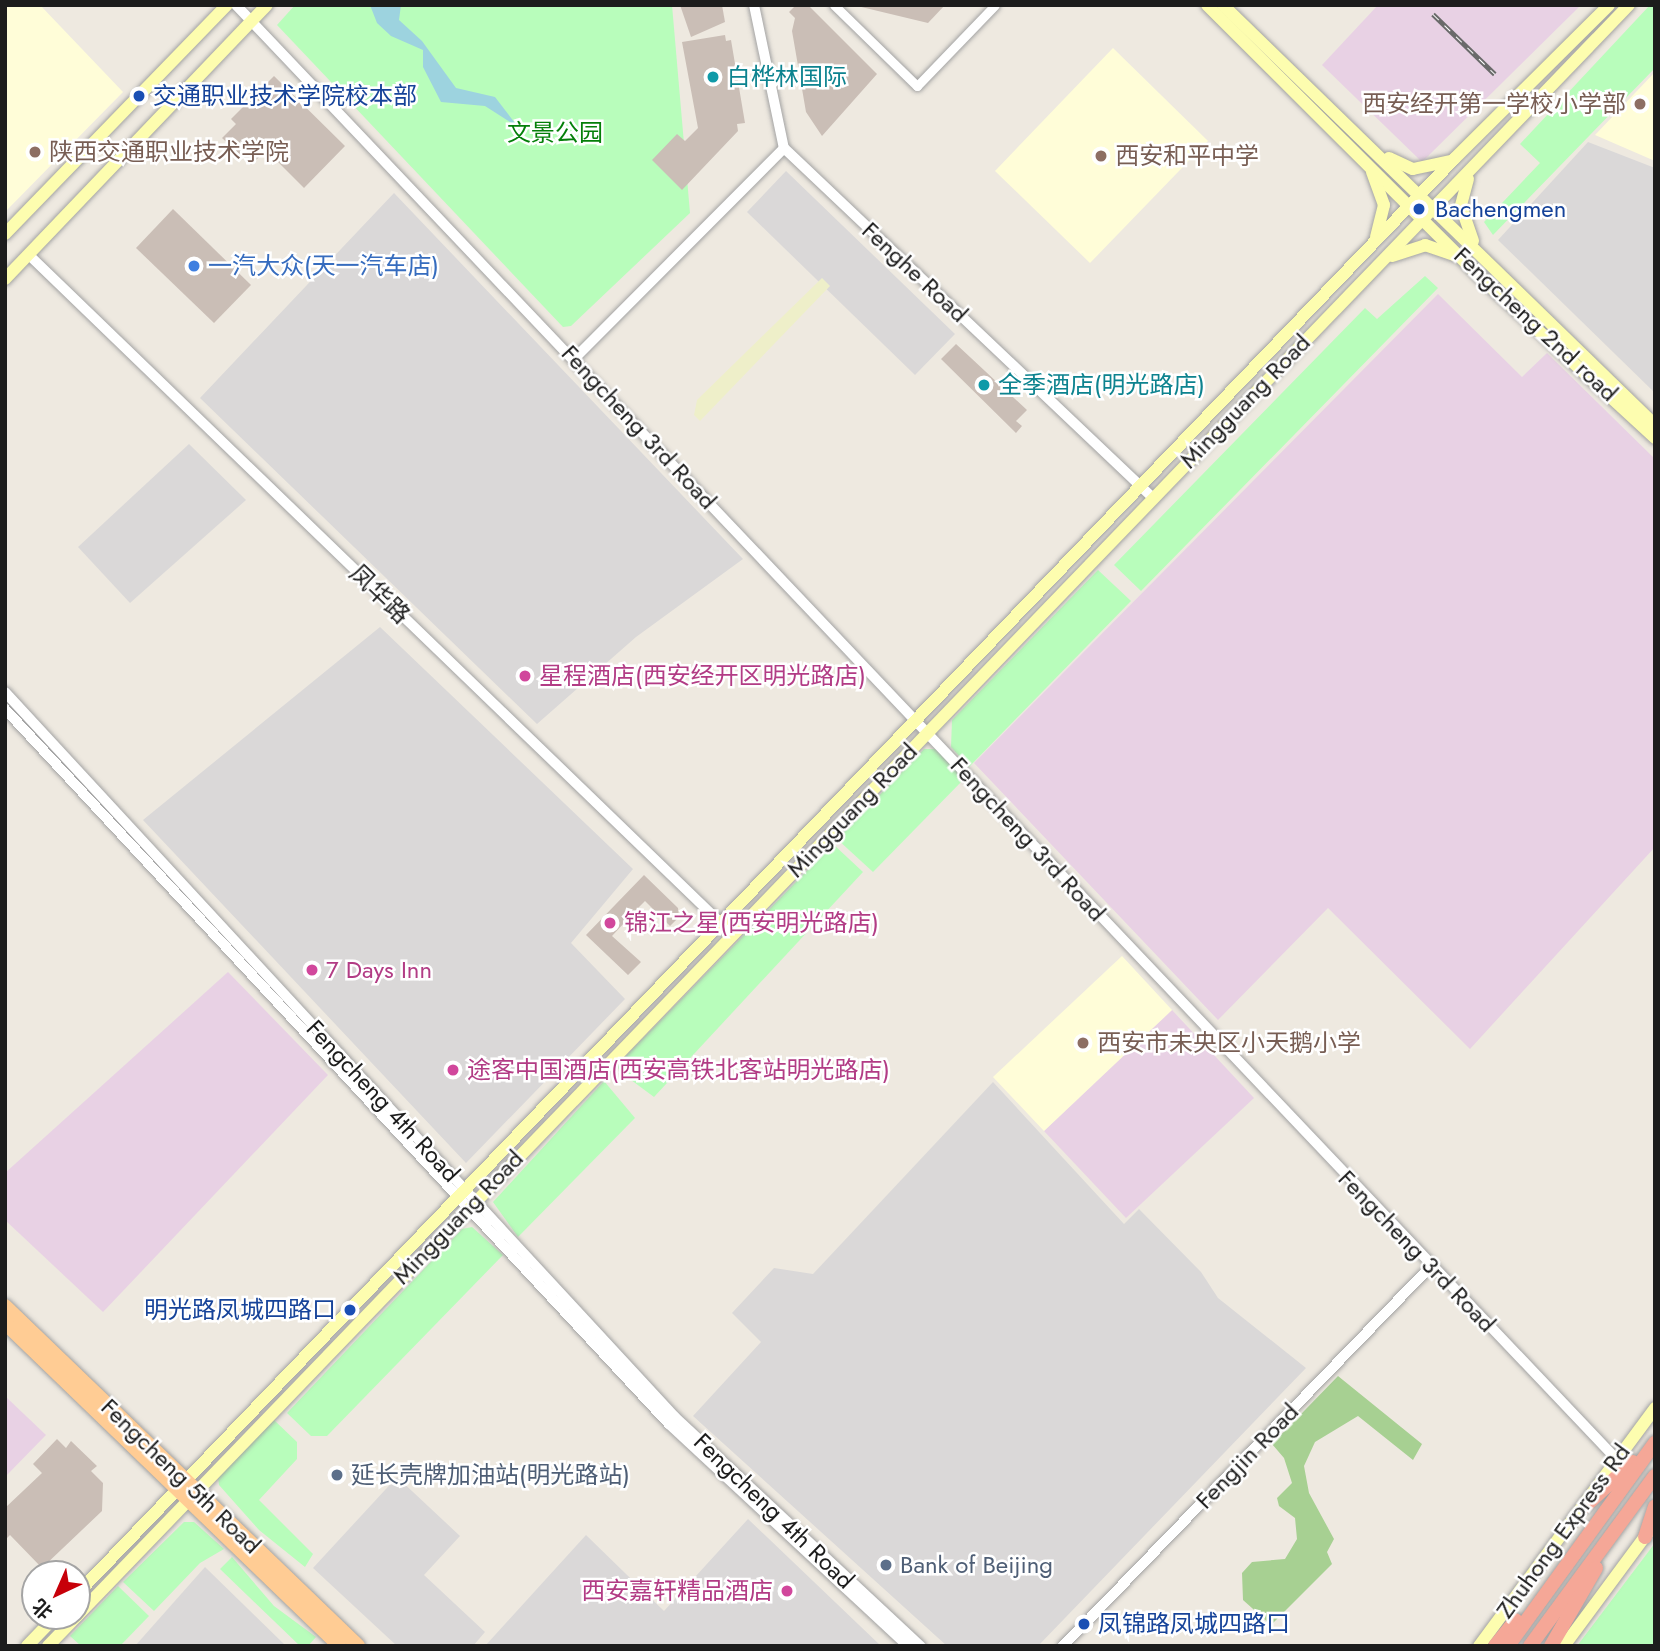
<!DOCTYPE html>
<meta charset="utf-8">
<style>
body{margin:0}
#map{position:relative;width:1660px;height:1651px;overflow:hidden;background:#eee9e0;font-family:Jost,"Noto Sans SC",sans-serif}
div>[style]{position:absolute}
.residential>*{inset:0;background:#dad8d8}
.industrial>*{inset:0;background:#e8d1e4}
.education>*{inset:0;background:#fffdd8}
.farmland>*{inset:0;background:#eeefc9}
.forest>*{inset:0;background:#a7d092}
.park>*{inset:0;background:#b8fdbb}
.water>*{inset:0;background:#9dd3df}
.building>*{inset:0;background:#cabeb6}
.roads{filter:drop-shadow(0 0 2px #a3a3a3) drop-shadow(0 0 2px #a3a3a3)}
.minor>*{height:9px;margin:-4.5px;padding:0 4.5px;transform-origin:4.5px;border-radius:4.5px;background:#fff}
.tertiary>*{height:10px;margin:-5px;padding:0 5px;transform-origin:5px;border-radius:5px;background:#fff}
.secondary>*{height:12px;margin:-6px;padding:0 6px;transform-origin:6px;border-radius:6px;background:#fdfdaf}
.primary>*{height:14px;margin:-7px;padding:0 7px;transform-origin:7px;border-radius:7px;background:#ffcc94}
.trunk>*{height:14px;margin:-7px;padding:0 7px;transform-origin:7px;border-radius:7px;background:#f5a797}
.rail>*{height:5px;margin-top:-2.5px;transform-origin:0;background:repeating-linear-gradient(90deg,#fff 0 8px,#6a6a6a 0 16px);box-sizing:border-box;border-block:2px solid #6a6a6a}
.dots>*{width:19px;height:19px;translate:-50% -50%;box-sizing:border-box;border:4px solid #fff;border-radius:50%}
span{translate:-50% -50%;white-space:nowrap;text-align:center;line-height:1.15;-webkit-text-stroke:5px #fff;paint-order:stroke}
.culture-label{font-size:24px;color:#0d838f}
.left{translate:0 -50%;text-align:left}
.transit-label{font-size:24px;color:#164399}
.right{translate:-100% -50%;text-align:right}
.education-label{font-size:24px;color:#785e54}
.park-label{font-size:24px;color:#047f09}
.shop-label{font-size:24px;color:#366cbe}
.street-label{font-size:24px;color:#1c1c1c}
.hotel-label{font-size:24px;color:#b23c85}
.service-label{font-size:24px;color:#4e5e75}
.frame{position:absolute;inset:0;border:7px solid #1c1c1c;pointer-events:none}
.north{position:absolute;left:21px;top:1560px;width:70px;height:70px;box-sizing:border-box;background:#fff;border:2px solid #a4a4a4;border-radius:50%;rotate:224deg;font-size:19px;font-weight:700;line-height:28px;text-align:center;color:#1c1c1c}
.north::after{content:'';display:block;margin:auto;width:24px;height:32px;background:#c70009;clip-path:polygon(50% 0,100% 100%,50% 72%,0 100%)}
</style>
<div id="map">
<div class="residential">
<div style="clip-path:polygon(1588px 142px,1655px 168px,1655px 393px,1498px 240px)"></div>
<div style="clip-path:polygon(786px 171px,955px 334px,915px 375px,747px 212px)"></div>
<div style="clip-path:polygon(394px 193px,743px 559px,636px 637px,537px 724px,200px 398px)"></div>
<div style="clip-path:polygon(189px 444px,246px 500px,130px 603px,78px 547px)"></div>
<div style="clip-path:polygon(380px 627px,633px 869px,571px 943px,625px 999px,466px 1163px,143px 820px)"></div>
<div style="clip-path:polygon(993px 1082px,1124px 1224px,1139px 1209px,1201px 1272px,1218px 1298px,1306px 1368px,1038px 1646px,947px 1646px,693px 1416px,761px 1342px,732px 1313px,774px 1268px,813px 1274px)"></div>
<div style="clip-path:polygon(397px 1477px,460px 1536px,424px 1575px,485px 1632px,473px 1646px,397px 1646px,313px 1568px)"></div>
<div style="clip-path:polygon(748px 1519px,881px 1646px,485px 1646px,586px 1535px,664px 1611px)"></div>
<div style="clip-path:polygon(205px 1567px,286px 1646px,135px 1646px)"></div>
</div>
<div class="industrial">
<div style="clip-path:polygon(1378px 5px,1581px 5px,1422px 162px,1322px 65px)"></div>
<div style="clip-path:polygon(1438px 294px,1522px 377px,1547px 353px,1655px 459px,1655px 847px,1470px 1049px,1328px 908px,1218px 1020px,974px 763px)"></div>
<div style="clip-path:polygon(228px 972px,328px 1075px,103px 1312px,5px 1220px,5px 1173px)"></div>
<div style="clip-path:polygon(1172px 1010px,1254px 1098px,1126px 1218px,1044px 1131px)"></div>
<div style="clip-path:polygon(5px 1396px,46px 1435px,5px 1477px)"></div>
</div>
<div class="education">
<div style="clip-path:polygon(5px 5px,40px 5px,123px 92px,5px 212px)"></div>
<div style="clip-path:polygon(1113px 48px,1208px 141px,1090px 263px,995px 171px)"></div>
<div style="clip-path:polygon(1655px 72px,1655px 161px,1595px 135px)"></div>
<div style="clip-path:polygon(1122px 956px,1172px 1010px,1044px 1131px,993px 1077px)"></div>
</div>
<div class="farmland">
<div style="clip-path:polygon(822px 278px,830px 286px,700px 421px,694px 415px,697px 400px)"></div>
</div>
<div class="forest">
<div style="clip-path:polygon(1338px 1376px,1422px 1444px,1413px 1460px,1358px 1416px,1315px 1442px,1304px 1466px,1309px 1493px,1334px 1539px,1327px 1552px,1332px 1564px,1271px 1625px,1243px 1600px,1242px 1573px,1252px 1562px,1285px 1559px,1297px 1539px,1295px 1518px,1279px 1506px,1277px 1498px,1292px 1483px,1284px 1458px,1272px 1444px)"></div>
</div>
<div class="park">
<div style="clip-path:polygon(295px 5px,672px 5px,690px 213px,571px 326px,563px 327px,277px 25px)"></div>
<div style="clip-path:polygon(1650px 5px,1655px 5px,1655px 68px,1493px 235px,1484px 222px,1540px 163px,1520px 144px)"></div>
<div style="clip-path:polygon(1425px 276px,1438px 288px,1141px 591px,1114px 565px,1365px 308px,1377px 319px)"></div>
<div style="clip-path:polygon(1098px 570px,1131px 601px,969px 767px,951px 747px,952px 720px)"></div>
<div style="clip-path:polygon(924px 749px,938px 749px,965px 778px,873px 872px,837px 839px)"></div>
<div style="clip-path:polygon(833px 844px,863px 872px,654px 1097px,627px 1077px,616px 1066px)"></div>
<div style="clip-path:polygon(604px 1081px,635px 1118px,518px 1237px,493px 1202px)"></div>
<div style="clip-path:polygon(472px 1227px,503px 1255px,327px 1436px,311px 1436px,287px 1413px,462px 1229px)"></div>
<div style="clip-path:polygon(274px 1420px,297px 1442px,297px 1459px,259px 1500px,313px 1554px,305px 1567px,259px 1530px,219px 1485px,218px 1477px)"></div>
<div style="clip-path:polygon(184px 1522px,194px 1522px,224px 1549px,200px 1563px,154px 1611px,123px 1582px)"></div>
<div style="clip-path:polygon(1655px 1543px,1655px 1646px,1577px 1646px)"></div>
<div style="clip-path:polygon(232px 1557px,274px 1606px,316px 1637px,308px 1646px,300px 1646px,220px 1569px)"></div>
<div style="clip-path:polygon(118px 1586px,149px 1616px,120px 1646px,81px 1646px,70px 1636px)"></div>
</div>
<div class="water">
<div style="clip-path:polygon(370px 5px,401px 5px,399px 20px,422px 41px,456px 88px,495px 97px,518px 127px,485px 106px,441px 102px,423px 67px,423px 50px,391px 36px,377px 23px)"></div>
</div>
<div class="building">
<div style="clip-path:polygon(680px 5px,722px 5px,725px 22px,691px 37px)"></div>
<div style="clip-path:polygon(796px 5px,808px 5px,877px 74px,822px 136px,806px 112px,792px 31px,795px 18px,789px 12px)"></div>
<div style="clip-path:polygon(853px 5px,945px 5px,928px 23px)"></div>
<div style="clip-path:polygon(725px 35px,726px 41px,731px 40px,745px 123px,737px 124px,738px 131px,682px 190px,652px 160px,677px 134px,685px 141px,698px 128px,682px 42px)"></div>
<div style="clip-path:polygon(274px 76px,345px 146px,304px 188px,266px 150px,251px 165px,222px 138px,236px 124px,231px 119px)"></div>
<div style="clip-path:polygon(173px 209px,251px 285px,214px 323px,136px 248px)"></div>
<div style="clip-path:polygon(956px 344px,1027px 410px,1016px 421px,1022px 426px,1016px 433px,941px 359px)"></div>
<div style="clip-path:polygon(644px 875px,678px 908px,679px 917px,670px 926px,645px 901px,632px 914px,639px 920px,632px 927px,626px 921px,612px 936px,641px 962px,628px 975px,586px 935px)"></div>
<div style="clip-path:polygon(57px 1439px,66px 1448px,71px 1441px,97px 1466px,91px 1471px,103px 1483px,102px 1511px,42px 1568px,10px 1535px,5px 1540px,5px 1508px,42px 1473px,33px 1464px)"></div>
</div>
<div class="roads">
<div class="minor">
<div style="left:834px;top:5px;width:116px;rotate:44.3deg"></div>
<div style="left:917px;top:86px;width:112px;rotate:-46.1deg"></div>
</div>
<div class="tertiary">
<div style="left:236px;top:5px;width:2006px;rotate:46.49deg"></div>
<div style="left:754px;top:5px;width:146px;rotate:78.2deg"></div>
<div style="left:784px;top:148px;width:507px;rotate:43.48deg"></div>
<div style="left:29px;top:255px;width:976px;rotate:44deg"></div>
<div style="left:575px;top:358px;width:296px;rotate:-45.1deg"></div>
<div style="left:5px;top:692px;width:987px;rotate:47.26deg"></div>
<div style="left:675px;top:1417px;width:336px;rotate:43deg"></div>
<div style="left:5px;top:709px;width:976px;rotate:47.12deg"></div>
<div style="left:669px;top:1424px;width:326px;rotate:42.9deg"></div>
<div style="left:1063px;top:1646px;width:529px;rotate:-45.92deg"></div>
</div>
<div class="secondary">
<div style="left:1207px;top:5px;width:385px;rotate:44.9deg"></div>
<div style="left:1480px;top:277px;width:238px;rotate:42.6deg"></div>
<div style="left:1223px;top:5px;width:603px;rotate:44.19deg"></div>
<div style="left:1389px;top:158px;width:26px;rotate:25deg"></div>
<div style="left:1413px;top:169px;width:39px;rotate:-12deg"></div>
<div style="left:1372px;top:172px;width:35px;rotate:70deg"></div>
<div style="left:1384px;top:205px;width:33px;rotate:104deg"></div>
<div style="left:1468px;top:179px;width:28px;rotate:105deg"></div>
<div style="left:1461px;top:206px;width:37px;rotate:71deg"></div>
<div style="left:5px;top:234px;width:319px;rotate:-45.9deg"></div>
<div style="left:1392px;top:256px;width:35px;rotate:-18deg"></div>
<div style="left:1425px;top:245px;width:34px;rotate:19deg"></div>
<div style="left:5px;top:279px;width:379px;rotate:-46.3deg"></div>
<div style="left:77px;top:1594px;width:1989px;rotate:-46.18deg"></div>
<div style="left:1454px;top:159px;width:218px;rotate:-44.8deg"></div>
<div style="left:77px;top:1616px;width:2237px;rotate:-46.07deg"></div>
<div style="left:27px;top:1646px;width:42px;rotate:-46deg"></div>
<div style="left:48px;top:1646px;width:42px;rotate:-46deg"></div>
<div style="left:1479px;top:1646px;width:296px;rotate:-53.5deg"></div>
<div style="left:1564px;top:1646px;width:143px;rotate:-53.5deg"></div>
</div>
<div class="primary">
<div style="left:5px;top:1306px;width:490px;rotate:43.9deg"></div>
<div style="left:5px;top:1323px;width:465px;rotate:44deg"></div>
</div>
<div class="trunk">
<div style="left:1585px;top:1506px;width:65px;rotate:-42.5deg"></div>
<div style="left:1645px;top:1537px;width:32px;rotate:-72deg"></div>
<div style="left:1495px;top:1646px;width:33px;rotate:-51deg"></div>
<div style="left:1508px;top:1646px;width:251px;rotate:-54.1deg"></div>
<div style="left:1530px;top:1646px;width:211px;rotate:-53.7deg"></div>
<div style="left:1551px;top:1646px;width:90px;rotate:-60deg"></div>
</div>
</div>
<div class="rail">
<div style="left:1433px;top:14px;width:86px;rotate:44.1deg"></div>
</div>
<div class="dots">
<div style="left:713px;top:77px;background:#0f9aa8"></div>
<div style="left:139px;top:96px;background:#1a4fb4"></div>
<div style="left:1640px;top:104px;background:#8d6e63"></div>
<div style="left:35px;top:152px;background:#8d6e63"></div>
<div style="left:1101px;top:156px;background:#8d6e63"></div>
<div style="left:1419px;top:209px;background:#1a4fb4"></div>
<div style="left:194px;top:266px;background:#3f7fe0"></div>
<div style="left:984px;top:385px;background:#0f9aa8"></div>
<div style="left:525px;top:676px;background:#d1479c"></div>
<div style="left:610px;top:923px;background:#d1479c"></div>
<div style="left:312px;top:970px;background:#d1479c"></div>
<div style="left:1083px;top:1043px;background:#8d6e63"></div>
<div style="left:453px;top:1070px;background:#d1479c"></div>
<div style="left:350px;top:1310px;background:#1a4fb4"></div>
<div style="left:337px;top:1475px;background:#5c6f8a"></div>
<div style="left:886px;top:1565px;background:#5c6f8a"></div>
<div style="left:787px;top:1591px;background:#d1479c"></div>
<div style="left:1084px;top:1624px;background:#1a4fb4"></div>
</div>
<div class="culture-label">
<span class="left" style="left:727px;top:77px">白桦林国际</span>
<span class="left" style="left:998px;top:385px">全季酒店(明光路店)</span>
</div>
<div class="transit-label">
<span class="left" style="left:153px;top:96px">交通职业技术学院校本部</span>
<span class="left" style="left:1435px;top:209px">Bachengmen</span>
<span class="right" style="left:336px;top:1310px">明光路凤城四路口</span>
<span class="left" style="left:1098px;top:1624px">凤锦路凤城四路口</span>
</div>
<div class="education-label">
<span class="right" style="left:1626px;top:104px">西安经开第一学校小学部</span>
<span class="left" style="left:49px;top:152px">陕西交通职业技术学院</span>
<span class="left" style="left:1115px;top:156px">西安和平中学</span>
<span class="left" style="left:1097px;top:1043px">西安市未央区小天鹅小学</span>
</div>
<div class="park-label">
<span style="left:555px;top:133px">文景公园</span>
</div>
<div class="shop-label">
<span class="left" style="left:208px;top:266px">一汽大众(天一汽车店)</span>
</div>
<div class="street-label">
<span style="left:915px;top:272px;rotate:43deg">Fenghe Road</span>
<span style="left:1536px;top:324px;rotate:43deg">Fengcheng 2nd road</span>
<span style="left:1245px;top:401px;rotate:-46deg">Mingguang Road</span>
<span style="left:639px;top:427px;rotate:47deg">Fengcheng 3rd Road</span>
<span style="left:380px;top:594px;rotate:44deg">凤华路</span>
<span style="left:852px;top:810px;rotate:-46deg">Mingguang Road</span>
<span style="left:1028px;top:839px;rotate:47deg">Fengcheng 3rd Road</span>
<span style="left:383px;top:1101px;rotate:47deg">Fengcheng 4th Road</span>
<span style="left:458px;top:1217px;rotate:-46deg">Mingguang Road</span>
<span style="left:1417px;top:1251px;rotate:46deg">Fengcheng 3rd Road</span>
<span style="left:1247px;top:1456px;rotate:-46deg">Fengjin Road</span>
<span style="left:181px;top:1476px;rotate:44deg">Fengcheng 5th Road</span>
<span style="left:774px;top:1511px;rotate:44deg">Fengcheng 4th Road</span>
<span style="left:1563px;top:1531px;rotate:-54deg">Zhuhong Express Rd</span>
</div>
<div class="hotel-label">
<span class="left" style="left:539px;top:676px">星程酒店(西安经开区明光路店)</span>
<span class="left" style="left:624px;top:923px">锦江之星(西安明光路店)</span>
<span class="left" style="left:326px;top:970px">7 Days Inn</span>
<span class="left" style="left:467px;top:1070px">途客中国酒店(西安高铁北客站明光路店)</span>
<span class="right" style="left:773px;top:1591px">西安嘉轩精品酒店</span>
</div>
<div class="service-label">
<span class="left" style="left:351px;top:1475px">延长壳牌加油站(明光路站)</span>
<span class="left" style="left:900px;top:1565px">Bank of Beijing</span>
</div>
<div class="frame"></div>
<div class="north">北</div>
</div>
